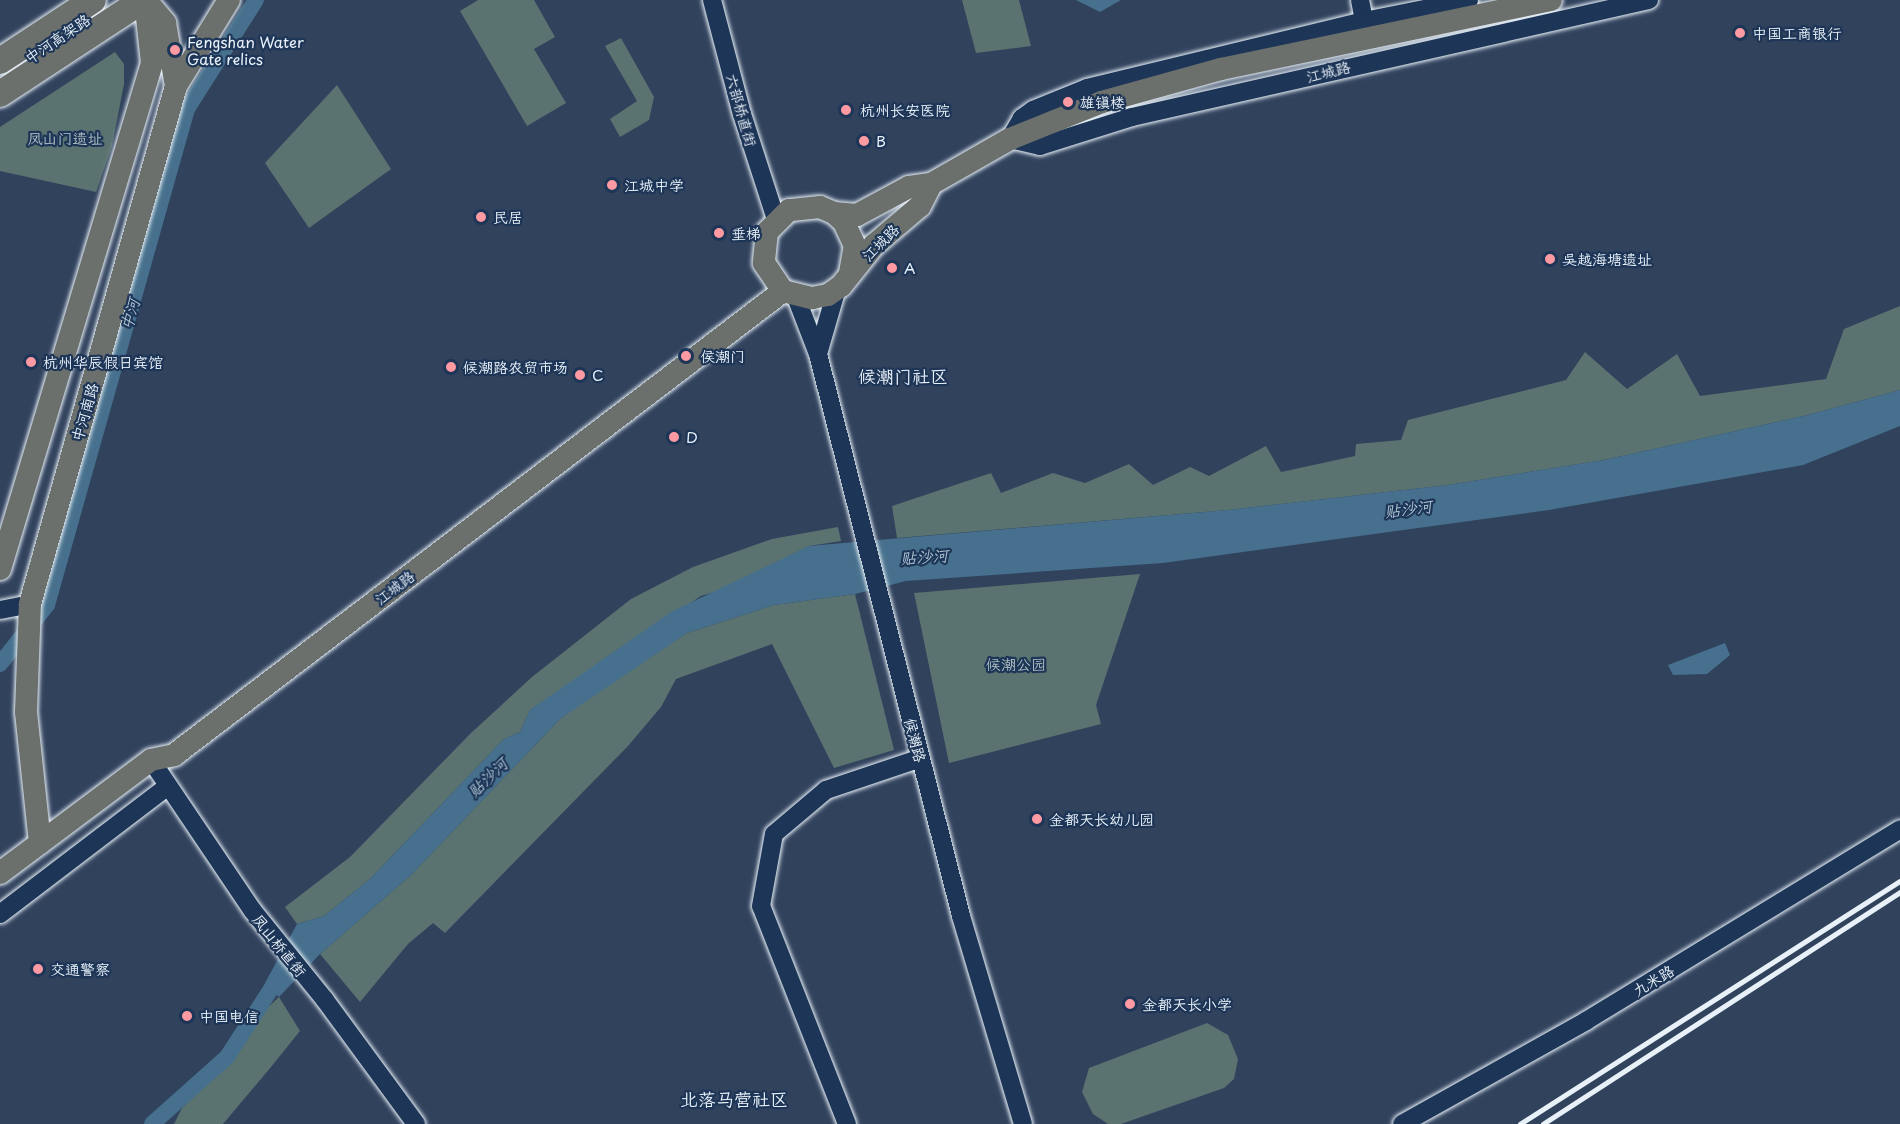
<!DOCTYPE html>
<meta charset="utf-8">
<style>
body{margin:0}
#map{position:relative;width:1900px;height:1124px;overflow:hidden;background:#31425d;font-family:"Playpen Sans","LXGW WenKai TC",sans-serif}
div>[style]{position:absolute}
.green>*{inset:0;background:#5a7370}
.water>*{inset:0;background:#46708d}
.canal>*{height:16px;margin:-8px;padding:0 8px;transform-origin:8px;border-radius:8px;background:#46708d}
.roads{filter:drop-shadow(0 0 2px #e8f1f8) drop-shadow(0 0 2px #e8f1f8)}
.minor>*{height:18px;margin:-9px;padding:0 9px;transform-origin:9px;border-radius:9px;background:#1d3557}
.major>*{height:22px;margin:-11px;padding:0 11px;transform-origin:11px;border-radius:11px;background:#6c706d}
.highway>*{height:26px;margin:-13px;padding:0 13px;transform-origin:13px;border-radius:13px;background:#6c706d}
.rail>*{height:4.5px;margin:-2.25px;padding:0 2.25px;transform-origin:2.25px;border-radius:2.25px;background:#e8f1f8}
.dots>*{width:16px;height:16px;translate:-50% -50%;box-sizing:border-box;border:3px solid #1d3557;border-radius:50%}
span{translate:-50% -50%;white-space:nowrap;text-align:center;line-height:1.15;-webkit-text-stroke:4.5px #1d3557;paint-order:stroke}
.poi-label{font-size:15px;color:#e8f1f8}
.left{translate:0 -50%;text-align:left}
.street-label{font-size:15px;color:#e8f1f8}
.park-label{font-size:15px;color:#afbfc2}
.water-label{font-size:16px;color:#afc4d3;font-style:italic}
.quarter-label{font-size:18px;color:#e8f1f8}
</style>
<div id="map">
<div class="green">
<div style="clip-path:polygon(478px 0,534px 0,555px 37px,534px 49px,566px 103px,527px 126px,460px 11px)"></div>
<div style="clip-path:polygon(962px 0,1019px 0,1031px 46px,976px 53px)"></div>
<div style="clip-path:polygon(621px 38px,654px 97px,649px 120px,620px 137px,610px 119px,637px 101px,605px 46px)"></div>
<div style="clip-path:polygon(115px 52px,124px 64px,124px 84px,112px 146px,96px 192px,0 171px,0 127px)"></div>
<div style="clip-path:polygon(337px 85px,391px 169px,309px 228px,265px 163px)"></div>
<div style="clip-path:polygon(1900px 306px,1900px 390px,1808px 415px,1604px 460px,1448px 485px,1228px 510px,897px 538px,892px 506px,991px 473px,1001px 493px,1053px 473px,1085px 483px,1129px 464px,1153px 485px,1190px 467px,1209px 476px,1266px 446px,1281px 472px,1355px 456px,1356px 444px,1401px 440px,1408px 420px,1566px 380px,1585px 352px,1627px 389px,1677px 354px,1700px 396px,1826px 379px,1844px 329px)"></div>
<div style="clip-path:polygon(838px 527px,841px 541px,809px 546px,728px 588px,701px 596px,530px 710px,520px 732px,504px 739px,370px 879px,324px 916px,297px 924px,285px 907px,350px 857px,470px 734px,532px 677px,631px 599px,693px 567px,772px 539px)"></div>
<div style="clip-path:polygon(1140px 574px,1096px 705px,1101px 724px,949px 763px,914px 593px)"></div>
<div style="clip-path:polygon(855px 594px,894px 750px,834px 768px,772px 644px,676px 679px,661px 707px,628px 746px,445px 933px,433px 923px,408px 944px,360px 1002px,320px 954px,411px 875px,560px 719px,604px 687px,687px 633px,774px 605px)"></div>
<div style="clip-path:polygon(279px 997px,300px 1031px,271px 1067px,223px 1124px,174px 1124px,182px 1108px,233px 1058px,261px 1014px)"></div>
<div style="clip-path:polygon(1207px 1023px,1228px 1035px,1238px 1059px,1234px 1079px,1224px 1088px,1121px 1124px,1108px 1124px,1093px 1114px,1082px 1092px,1089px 1068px)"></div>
</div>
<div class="water">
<div style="clip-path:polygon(1076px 0,1121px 0,1100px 12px)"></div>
<div style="clip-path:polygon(1900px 390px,1900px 426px,1803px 465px,1549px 510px,1163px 563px,906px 581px,855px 594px,774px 605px,687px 633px,560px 719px,411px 875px,320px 954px,279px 997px,265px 983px,297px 924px,324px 916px,370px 879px,504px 739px,520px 732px,530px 710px,671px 612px,809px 546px,1228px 510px,1448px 485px,1604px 460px,1808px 415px)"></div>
<div style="clip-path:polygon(1725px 643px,1730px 655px,1707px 674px,1673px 675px,1668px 665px)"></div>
</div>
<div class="canal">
<div style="left:0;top:664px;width:75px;rotate:-51.5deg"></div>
<div style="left:47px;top:605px;width:515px;rotate:-74.24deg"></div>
<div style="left:187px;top:109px;width:129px;rotate:-57.7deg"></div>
<div style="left:152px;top:1124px;width:101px;rotate:-41.8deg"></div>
<div style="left:227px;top:1057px;width:81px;rotate:-57.1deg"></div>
<div style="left:271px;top:989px;width:21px;rotate:-43deg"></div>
</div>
<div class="roads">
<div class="minor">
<div style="left:712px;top:0;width:118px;rotate:75.3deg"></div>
<div style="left:742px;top:114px;width:110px;rotate:72.1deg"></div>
<div style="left:1360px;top:0;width:32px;rotate:79deg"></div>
<div style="left:1469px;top:0;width:107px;rotate:168.7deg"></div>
<div style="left:1364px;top:21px;width:285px;rotate:166.4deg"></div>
<div style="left:1087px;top:88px;width:58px;rotate:157.8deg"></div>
<div style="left:1033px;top:110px;width:14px;rotate:144deg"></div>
<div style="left:1022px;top:118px;width:24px;rotate:120deg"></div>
<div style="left:1010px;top:139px;width:31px;rotate:13deg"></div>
<div style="left:1040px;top:146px;width:96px;rotate:-17.5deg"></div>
<div style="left:1132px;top:117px;width:530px;rotate:-12.75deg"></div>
<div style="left:796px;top:297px;width:61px;rotate:68.9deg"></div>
<div style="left:818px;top:354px;width:69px;rotate:-73.9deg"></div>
<div style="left:818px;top:354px;width:580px;rotate:75.72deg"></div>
<div style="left:961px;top:916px;width:217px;rotate:73.4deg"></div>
<div style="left:0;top:610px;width:31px;rotate:-11deg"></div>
<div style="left:151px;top:760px;width:182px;rotate:56deg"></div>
<div style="left:253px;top:911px;width:114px;rotate:51deg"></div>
<div style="left:325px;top:1000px;width:154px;rotate:53.7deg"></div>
<div style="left:0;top:914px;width:211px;rotate:-37.3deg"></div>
<div style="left:847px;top:1124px;width:234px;rotate:-111.5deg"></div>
<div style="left:761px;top:906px;width:73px;rotate:-79.8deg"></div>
<div style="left:774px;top:834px;width:68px;rotate:-40.2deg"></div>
<div style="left:826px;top:790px;width:100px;rotate:-18.6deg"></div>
<div style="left:1402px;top:1124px;width:211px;rotate:-29.2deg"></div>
<div style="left:1586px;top:1021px;width:368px;rotate:-31.4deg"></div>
</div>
<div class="major">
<div style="left:146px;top:0;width:30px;rotate:50deg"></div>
<div style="left:165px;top:23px;width:64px;rotate:80.1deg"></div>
<div style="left:834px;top:213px;width:23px;rotate:5deg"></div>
<div style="left:857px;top:215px;width:59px;rotate:-28.3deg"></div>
<div style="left:909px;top:187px;width:22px;rotate:-8deg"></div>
<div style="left:850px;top:273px;width:27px;rotate:-80deg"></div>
<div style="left:855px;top:246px;width:26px;rotate:-115deg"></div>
<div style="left:844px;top:222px;width:13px;rotate:-138deg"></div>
<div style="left:834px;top:213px;width:15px;rotate:-157deg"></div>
<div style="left:820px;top:207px;width:31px;rotate:174deg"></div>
<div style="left:789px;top:210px;width:31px;rotate:135deg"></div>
<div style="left:767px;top:232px;width:31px;rotate:96deg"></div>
<div style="left:764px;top:263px;width:34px;rotate:56deg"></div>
<div style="left:783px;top:291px;width:30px;rotate:14deg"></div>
<div style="left:812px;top:298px;width:16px;rotate:-11deg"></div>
<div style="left:828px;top:295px;width:16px;rotate:-35deg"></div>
<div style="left:841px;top:286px;width:53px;rotate:-51.2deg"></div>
<div style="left:874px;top:245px;width:60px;rotate:-40.3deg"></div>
<div style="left:920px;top:206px;width:25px;rotate:-63deg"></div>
<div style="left:931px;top:184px;width:91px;rotate:-29.7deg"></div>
<div style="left:1010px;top:139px;width:99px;rotate:-21.9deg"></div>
<div style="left:1102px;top:102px;width:123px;rotate:-15.5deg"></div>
<div style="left:1221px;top:69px;width:337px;rotate:-11.8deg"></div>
<div style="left:0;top:569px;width:528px;rotate:-73.28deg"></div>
<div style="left:152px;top:63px;width:63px;rotate:-96.3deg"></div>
<div style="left:40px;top:843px;width:132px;rotate:-96.1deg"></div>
<div style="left:26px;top:712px;width:108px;rotate:-87.9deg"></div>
<div style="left:30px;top:604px;width:538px;rotate:-74.26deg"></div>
<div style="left:176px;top:86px;width:101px;rotate:-58.4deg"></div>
<div style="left:0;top:873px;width:189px;rotate:-36.8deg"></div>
<div style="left:151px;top:760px;width:24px;rotate:-12deg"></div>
<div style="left:174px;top:755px;width:766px;rotate:-37.3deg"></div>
</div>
<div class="highway">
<div style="left:0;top:61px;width:111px;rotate:-33.3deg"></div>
<div style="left:0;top:94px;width:171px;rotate:-33.3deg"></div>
</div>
</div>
<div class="rail">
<div style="left:1520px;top:1124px;width:451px;rotate:-32.6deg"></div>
<div style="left:1543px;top:1124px;width:426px;rotate:-33deg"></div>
</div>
<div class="dots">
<div style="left:1740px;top:33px;background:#ff9aa2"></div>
<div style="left:175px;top:50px;background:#ff9aa2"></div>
<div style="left:1068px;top:102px;background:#ff9aa2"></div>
<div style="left:846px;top:110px;background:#ff9aa2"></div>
<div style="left:864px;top:141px;background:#ff9aa2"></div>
<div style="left:612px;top:185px;background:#ff9aa2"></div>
<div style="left:481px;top:217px;background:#ff9aa2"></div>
<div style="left:719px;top:233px;background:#ff9aa2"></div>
<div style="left:1550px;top:259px;background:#ff9aa2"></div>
<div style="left:892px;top:268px;background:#ff9aa2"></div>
<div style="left:686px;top:356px;background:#ff9aa2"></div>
<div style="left:31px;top:362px;background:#ff9aa2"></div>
<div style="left:451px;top:367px;background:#ff9aa2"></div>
<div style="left:580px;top:375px;background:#ff9aa2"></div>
<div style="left:674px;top:437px;background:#ff9aa2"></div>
<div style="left:1037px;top:819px;background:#ff9aa2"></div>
<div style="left:38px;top:969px;background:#ff9aa2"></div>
<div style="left:1130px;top:1004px;background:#ff9aa2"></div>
<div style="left:187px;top:1016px;background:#ff9aa2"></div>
</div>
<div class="poi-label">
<span class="left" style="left:1752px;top:33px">中国工商银行</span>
<span class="left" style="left:187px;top:50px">Fengshan Water<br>Gate relics</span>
<span class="left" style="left:1080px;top:102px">雄镇楼</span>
<span class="left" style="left:860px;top:110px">杭州长安医院</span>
<span class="left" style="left:876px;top:141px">B</span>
<span class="left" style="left:624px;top:185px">江城中学</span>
<span class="left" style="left:493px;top:217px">民居</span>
<span class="left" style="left:731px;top:233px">垂梯</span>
<span class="left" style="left:1562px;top:259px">吴越海塘遗址</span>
<span class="left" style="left:904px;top:268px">A</span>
<span class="left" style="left:700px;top:356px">侯潮门</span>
<span class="left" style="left:43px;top:362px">杭州华辰假日宾馆</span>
<span class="left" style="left:463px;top:367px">候潮路农贸市场</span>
<span class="left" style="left:592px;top:375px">C</span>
<span class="left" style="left:686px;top:437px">D</span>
<span class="left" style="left:1049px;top:819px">金都天长幼儿园</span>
<span class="left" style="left:50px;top:969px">交通警察</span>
<span class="left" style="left:1142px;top:1004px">金都天长小学</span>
<span class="left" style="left:199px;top:1016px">中国电信</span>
</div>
<div class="street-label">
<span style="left:57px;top:38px;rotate:-34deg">中河高架路</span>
<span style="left:1328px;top:71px;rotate:-14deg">江城路</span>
<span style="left:742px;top:110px;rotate:74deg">六部桥直街</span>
<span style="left:880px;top:242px;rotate:-45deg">江城路</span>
<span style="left:84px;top:412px;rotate:-74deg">中河南路</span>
<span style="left:394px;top:587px;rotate:-37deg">江城路</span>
<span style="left:916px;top:740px;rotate:76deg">候潮路</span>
<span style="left:280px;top:945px;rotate:51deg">凤山桥直街</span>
<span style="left:1653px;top:980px;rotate:-31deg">九米路</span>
</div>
<div class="park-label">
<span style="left:65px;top:138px">凤山门遗址</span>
<span style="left:1016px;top:664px">候潮公园</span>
</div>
<div class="water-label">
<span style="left:129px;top:314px;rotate:-74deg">中河</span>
<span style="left:1408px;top:508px;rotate:-7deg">贴沙河</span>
<span style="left:924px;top:556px;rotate:-4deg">贴沙河</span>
<span style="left:487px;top:777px;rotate:-44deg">贴沙河</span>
</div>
<div class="quarter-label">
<span style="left:903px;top:376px">候潮门社区</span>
<span style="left:734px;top:1099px">北落马营社区</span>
</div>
</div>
